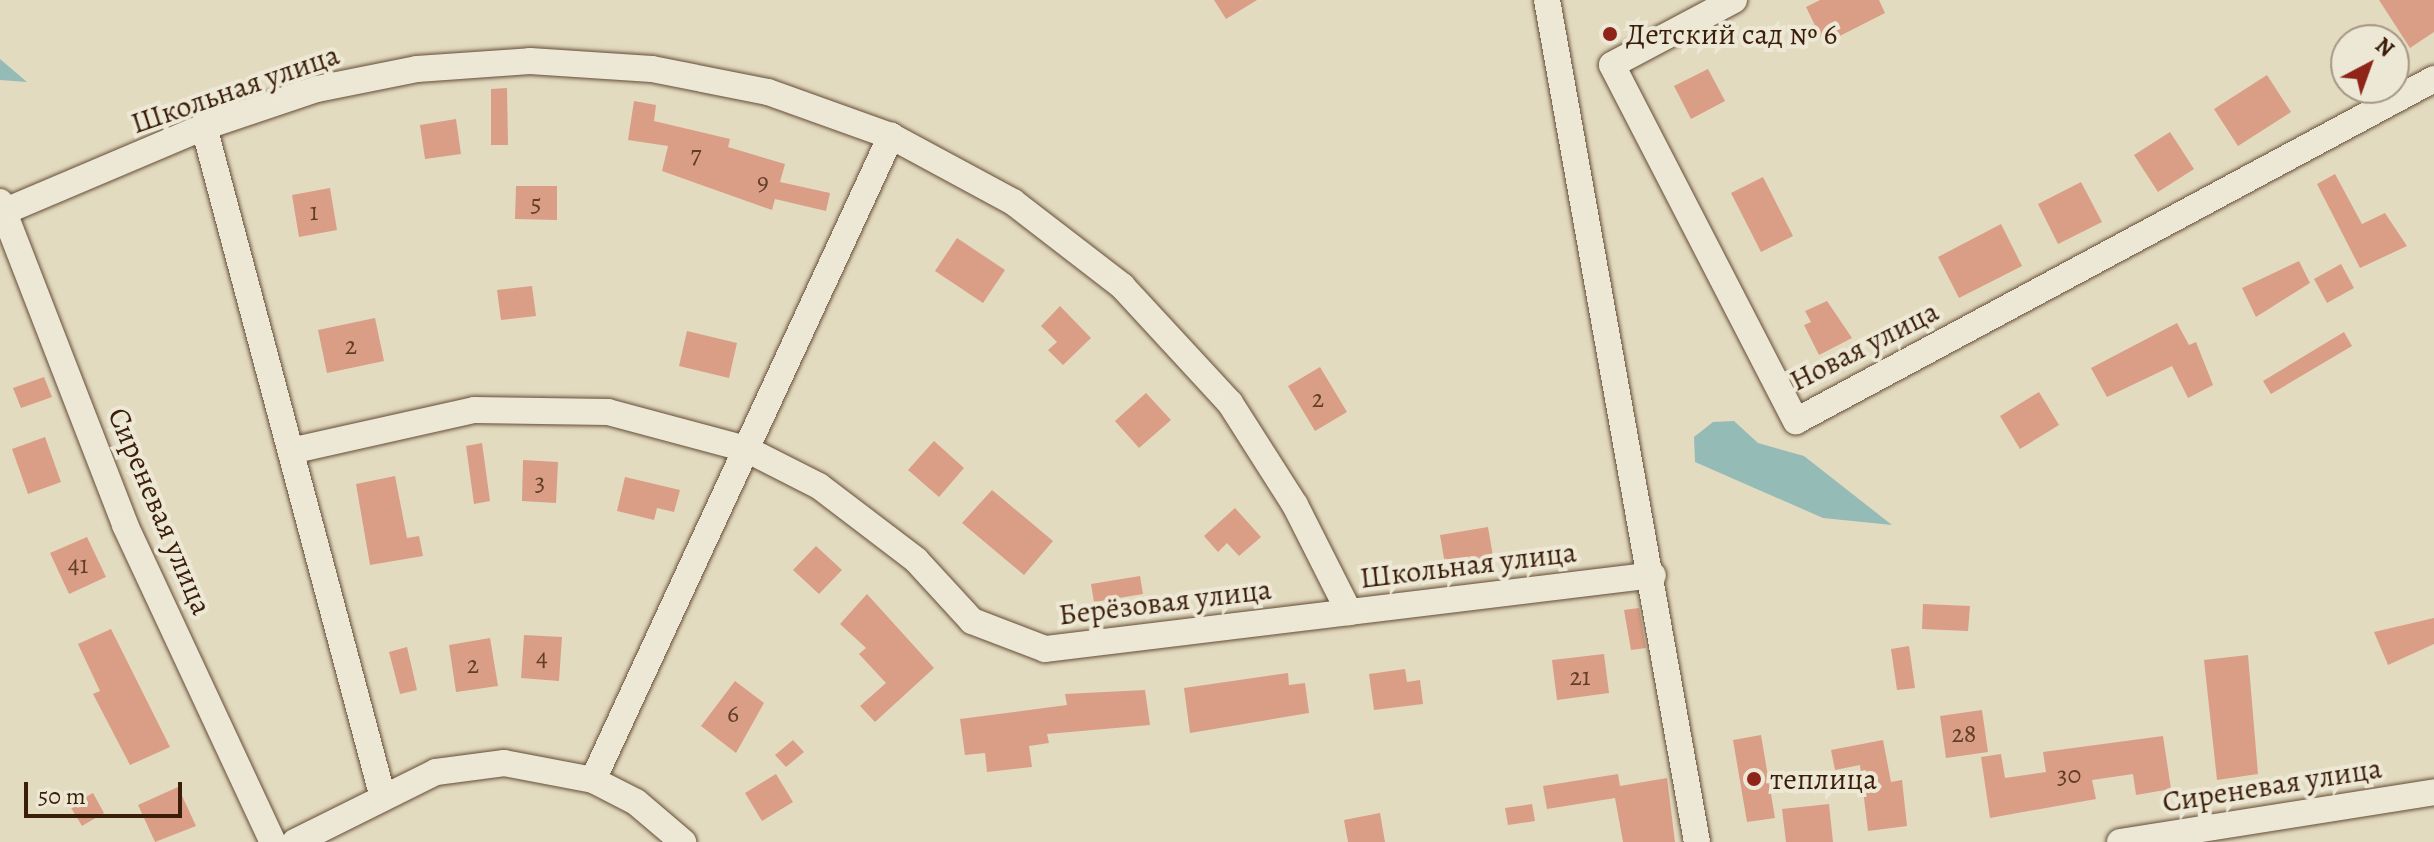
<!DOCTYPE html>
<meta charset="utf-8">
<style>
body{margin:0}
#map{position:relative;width:2434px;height:842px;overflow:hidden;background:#e3dbc0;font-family:Alegreya,serif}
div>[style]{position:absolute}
.water>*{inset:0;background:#95bbb6}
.building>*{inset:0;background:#d99e85}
.roads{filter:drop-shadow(0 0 2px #654d36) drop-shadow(0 0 2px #654d36)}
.minor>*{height:26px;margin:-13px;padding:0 13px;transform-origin:13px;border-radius:13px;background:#ede8d6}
.dots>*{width:22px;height:22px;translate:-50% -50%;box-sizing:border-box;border:4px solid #ede8d6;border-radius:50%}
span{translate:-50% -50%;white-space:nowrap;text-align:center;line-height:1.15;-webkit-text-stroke:8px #ede8d6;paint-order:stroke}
.number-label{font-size:26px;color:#623e27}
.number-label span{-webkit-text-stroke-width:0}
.poi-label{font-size:30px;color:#3b1e08}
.left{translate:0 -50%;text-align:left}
.street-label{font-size:30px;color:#3b1e08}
.north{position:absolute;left:2330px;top:24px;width:80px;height:80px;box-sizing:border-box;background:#ede8d6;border:2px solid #a69784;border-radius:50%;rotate:41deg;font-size:22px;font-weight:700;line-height:32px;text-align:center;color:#3b1e08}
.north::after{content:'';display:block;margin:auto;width:28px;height:36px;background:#8f2418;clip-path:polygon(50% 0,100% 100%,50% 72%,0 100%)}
.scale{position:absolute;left:24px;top:782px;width:158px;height:36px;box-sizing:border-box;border:4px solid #3b1e08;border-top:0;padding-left:10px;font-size:24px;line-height:28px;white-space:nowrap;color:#3b1e08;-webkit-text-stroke:6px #ede8d6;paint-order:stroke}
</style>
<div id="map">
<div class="water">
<div style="clip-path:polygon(0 59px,27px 82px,0 80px)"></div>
<div style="clip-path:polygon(1734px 421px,1758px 443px,1804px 456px,1892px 525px,1823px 518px,1695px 462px,1694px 437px,1713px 422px)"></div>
</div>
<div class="building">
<div style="clip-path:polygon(1214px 0,1257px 0,1226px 19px)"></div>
<div style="clip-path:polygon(1820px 0,1879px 0,1885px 13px,1824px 44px,1806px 7px)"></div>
<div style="clip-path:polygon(2379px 0,2434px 0,2434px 32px,2410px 48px)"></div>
<div style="clip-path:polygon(1708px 69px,1725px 101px,1691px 119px,1674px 86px)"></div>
<div style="clip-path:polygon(2267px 75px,2291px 112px,2238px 146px,2214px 109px)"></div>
<div style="clip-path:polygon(507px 88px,508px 145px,491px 145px,491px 89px)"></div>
<div style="clip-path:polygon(634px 101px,656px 105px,654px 121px,730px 139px,728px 147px,785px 164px,780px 182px,830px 193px,826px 211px,775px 199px,772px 210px,662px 171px,668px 146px,628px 140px)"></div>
<div style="clip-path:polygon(456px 119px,461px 154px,425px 159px,420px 125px)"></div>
<div style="clip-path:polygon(2170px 132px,2194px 169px,2158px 192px,2134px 155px)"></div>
<div style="clip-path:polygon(2335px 174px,2362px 224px,2385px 213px,2407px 246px,2360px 268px,2317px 184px)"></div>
<div style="clip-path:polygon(1763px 177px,1793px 236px,1761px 252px,1731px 193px)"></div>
<div style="clip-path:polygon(2081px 182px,2102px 222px,2058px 244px,2038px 204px)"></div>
<div style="clip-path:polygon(516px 186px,557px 186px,557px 220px,515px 219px)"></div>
<div style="clip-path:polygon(330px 188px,337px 230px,299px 237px,292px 195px)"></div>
<div style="clip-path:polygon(2001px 224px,2022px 266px,1959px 298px,1938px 257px)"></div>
<div style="clip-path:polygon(957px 238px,1005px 270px,983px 303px,935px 271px)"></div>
<div style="clip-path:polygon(2299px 261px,2310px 283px,2256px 317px,2242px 288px)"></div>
<div style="clip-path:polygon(2341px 264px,2354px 288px,2327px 303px,2314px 279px)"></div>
<div style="clip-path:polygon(532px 286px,536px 316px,501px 320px,497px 290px)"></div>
<div style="clip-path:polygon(1827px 301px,1852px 338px,1819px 355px,1804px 325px,1811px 322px,1805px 311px)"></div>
<div style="clip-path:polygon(1060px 306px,1091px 338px,1063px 365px,1048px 350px,1057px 342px,1041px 326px)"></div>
<div style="clip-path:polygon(375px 318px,384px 361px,327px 373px,318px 330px)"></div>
<div style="clip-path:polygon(2177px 323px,2189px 345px,2196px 342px,2213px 385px,2188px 398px,2172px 366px,2107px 397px,2091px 368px)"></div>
<div style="clip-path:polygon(687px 331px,737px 343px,729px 378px,679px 366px)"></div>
<div style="clip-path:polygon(2344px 332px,2352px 346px,2271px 394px,2263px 381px)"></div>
<div style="clip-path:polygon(1320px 367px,1347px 412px,1315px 431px,1288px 386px)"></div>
<div style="clip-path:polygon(44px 377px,52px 397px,21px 408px,13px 388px)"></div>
<div style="clip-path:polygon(2039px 392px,2059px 425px,2020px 449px,2000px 416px)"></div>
<div style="clip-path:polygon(1146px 393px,1171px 420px,1139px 448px,1115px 421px)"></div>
<div style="clip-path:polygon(45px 437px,61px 482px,28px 494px,12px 449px)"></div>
<div style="clip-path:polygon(934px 441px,964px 468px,939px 497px,908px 470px)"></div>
<div style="clip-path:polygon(482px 443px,490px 501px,474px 504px,466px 446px)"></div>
<div style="clip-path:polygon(523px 460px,558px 462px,556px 503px,522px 501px)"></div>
<div style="clip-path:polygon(395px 476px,407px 538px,419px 536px,423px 556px,370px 565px,356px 484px)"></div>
<div style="clip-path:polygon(625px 477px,680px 490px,674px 512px,657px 508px,654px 520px,617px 511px)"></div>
<div style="clip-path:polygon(992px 490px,1053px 541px,1024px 575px,962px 523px)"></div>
<div style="clip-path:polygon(1235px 508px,1261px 537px,1239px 556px,1227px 543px,1218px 552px,1204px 536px)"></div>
<div style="clip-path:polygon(1488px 527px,1495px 568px,1447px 576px,1440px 535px)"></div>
<div style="clip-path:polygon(87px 537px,106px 577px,69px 594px,50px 553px)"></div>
<div style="clip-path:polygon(816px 546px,842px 570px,819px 594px,793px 570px)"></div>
<div style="clip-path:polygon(1140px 576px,1143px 594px,1094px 602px,1091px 584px)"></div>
<div style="clip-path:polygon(867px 594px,934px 668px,875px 722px,860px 706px,886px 683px,859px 654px,866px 648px,840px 624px)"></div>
<div style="clip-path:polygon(1923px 604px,1970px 606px,1968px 631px,1922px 629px)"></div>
<div style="clip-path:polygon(1639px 608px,1646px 648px,1631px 650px,1624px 610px)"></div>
<div style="clip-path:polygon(2434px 618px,2434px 644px,2388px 665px,2374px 632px)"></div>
<div style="clip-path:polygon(111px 629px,170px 747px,130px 765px,93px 694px,100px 691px,78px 644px)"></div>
<div style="clip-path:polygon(524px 635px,562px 637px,559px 681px,521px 678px)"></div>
<div style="clip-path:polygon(490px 638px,498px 686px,456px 692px,449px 645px)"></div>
<div style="clip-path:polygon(1909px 646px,1915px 688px,1897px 690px,1891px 649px)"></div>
<div style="clip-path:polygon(407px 647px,417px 690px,400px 694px,389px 652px)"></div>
<div style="clip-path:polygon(1604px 654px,1609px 693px,1557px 700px,1552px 660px)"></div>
<div style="clip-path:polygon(2248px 655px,2258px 774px,2217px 780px,2204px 660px)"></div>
<div style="clip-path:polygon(1405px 669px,1407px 682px,1420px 680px,1423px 704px,1374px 710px,1369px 674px)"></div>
<div style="clip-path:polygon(1288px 673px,1289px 685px,1305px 683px,1309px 713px,1190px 733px,1184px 688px)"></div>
<div style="clip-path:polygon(735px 681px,764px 703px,736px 753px,701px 726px)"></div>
<div style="clip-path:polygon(1145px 690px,1150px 725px,1047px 734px,1049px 743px,1029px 746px,1032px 767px,987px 772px,985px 753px,965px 755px,960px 719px,1067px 705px,1065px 694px)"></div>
<div style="clip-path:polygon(1982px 710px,1988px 752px,1946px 758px,1940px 716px)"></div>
<div style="clip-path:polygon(1761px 735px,1775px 818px,1747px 822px,1733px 740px)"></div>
<div style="clip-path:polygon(2163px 736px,2171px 789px,2136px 795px,2133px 774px,2092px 780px,2096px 799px,1990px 818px,1981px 757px,2001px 754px,2005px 778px,2046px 772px,2043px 752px)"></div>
<div style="clip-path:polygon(793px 740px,804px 752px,786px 767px,775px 755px)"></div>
<div style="clip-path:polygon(1883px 740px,1891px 782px,1902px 780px,1907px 826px,1868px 831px,1860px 765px,1835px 770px,1831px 750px)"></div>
<div style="clip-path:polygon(776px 774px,793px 802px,762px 821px,745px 793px)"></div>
<div style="clip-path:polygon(1618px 774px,1620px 786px,1667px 778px,1675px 842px,1623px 842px,1615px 798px,1547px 809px,1543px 786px)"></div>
<div style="clip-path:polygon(178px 787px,196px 826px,155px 842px,138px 805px)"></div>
<div style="clip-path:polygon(93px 793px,104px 813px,82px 826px,70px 806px)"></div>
<div style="clip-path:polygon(1532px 804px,1535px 821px,1508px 825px,1505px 808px)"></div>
<div style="clip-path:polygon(1829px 804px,1833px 842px,1786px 842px,1782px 809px)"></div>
<div style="clip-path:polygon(1380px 813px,1385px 842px,1348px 842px,1344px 820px)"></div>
</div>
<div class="roads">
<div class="minor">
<div style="left:1547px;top:0;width:855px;rotate:79.9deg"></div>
<div style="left:1734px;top:0;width:138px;rotate:152deg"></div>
<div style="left:1612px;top:65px;width:401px;rotate:62.7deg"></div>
<div style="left:1796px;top:421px;width:724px;rotate:-28.19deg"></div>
<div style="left:204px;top:127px;width:690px;rotate:75.06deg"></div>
<div style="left:0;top:202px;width:346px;rotate:68.8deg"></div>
<div style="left:125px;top:525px;width:350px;rotate:65deg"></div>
<div style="left:8px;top:210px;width:213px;rotate:-23deg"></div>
<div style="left:204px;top:127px;width:119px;rotate:-18.6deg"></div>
<div style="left:317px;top:89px;width:102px;rotate:-11.3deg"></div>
<div style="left:417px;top:69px;width:113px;rotate:-4deg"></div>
<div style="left:530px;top:61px;width:122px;rotate:3.8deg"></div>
<div style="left:652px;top:69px;width:118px;rotate:11.2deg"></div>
<div style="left:768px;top:92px;width:131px;rotate:19.7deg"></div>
<div style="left:891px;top:136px;width:139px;rotate:28.4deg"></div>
<div style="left:1013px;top:202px;width:138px;rotate:37.6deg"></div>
<div style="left:1122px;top:286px;width:159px;rotate:47.3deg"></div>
<div style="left:1230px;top:403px;width:121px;rotate:57.5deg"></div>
<div style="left:1295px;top:505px;width:120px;rotate:63.2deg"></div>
<div style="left:1349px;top:612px;width:306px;rotate:-6.9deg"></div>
<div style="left:295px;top:450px;width:183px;rotate:-12.6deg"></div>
<div style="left:474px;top:410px;width:134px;rotate:0.9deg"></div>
<div style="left:608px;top:412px;width:143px;rotate:15deg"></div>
<div style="left:746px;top:449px;width:82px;rotate:26.9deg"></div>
<div style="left:819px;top:486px;width:122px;rotate:37.3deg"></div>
<div style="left:916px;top:560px;width:83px;rotate:47.4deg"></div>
<div style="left:972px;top:621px;width:78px;rotate:21deg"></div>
<div style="left:1045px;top:649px;width:306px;rotate:-6.9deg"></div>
<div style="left:593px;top:780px;width:710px;rotate:-65.17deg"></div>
<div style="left:295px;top:842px;width:157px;rotate:-26.4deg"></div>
<div style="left:436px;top:772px;width:69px;rotate:-7.5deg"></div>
<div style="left:504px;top:763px;width:91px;rotate:10.8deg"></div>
<div style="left:593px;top:780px;width:48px;rotate:27.1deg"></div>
<div style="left:636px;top:802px;width:62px;rotate:40.4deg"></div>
<div style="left:2120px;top:842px;width:318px;rotate:-9deg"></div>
</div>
</div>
<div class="dots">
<div style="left:1610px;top:34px;background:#8f2418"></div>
<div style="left:1754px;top:779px;background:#8f2418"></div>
</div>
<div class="number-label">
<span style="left:696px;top:155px">7</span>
<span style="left:763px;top:182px">9</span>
<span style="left:536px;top:203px">5</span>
<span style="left:314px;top:212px">1</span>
<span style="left:351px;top:346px">2</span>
<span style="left:1318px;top:399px">2</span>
<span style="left:540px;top:482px">3</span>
<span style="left:78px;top:565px">41</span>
<span style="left:542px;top:658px">4</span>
<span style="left:473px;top:665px">2</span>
<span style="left:1580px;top:677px">21</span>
<span style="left:733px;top:714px">6</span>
<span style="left:1964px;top:734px">28</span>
<span style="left:2069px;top:775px">30</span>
</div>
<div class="poi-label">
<span class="left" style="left:1626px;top:34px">Детский сад № 6</span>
<span class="left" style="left:1770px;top:779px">теплица</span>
</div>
<div class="street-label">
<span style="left:235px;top:89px;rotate:-19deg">Школьная улица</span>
<span style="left:1864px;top:346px;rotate:-27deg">Новая улица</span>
<span style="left:160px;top:511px;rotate:67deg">Сиреневая улица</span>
<span style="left:1468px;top:565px;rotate:-7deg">Школьная улица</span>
<span style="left:1165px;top:602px;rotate:-7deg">Берёзовая улица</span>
<span style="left:2272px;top:785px;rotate:-9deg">Сиреневая улица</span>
</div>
<div class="north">N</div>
<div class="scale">50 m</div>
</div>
